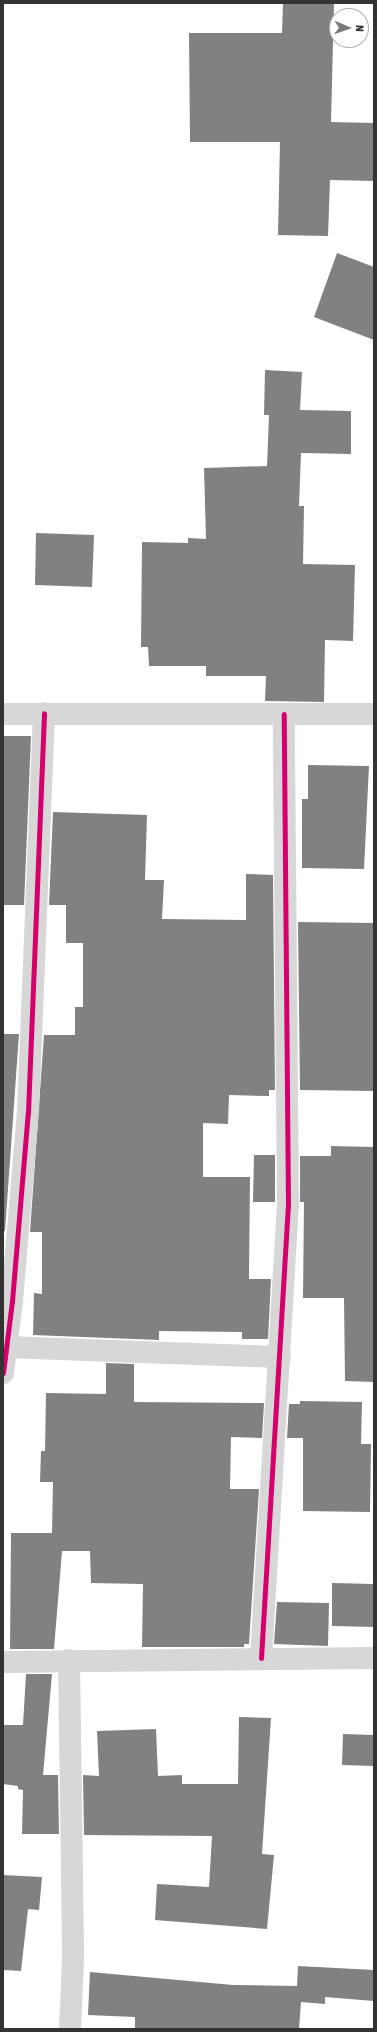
<!DOCTYPE html>
<style>
body{margin:0}
#map{position:relative;width:377px;height:2032px;overflow:hidden;background:#fff;font-family:"Asap Condensed",sans-serif}
div>[style]{position:absolute}
.building>*{inset:0;background:#818181}
.minor>*{height:22px;margin:-11px;padding:0 11px;transform-origin:11px;border-radius:11px;background:#d7d7d7}
.cycleway>*{height:5px;margin:-2.5px;padding:0 2.5px;transform-origin:2.5px;border-radius:2.5px;background:#d6006c}
span{translate:-50% -50%;white-space:nowrap;text-align:center;line-height:1.15;-webkit-text-stroke:4px #fff;paint-order:stroke}
.frame{position:absolute;inset:0;border:4px solid #333;pointer-events:none}
.north{position:absolute;left:329px;top:8px;width:40px;height:40px;box-sizing:border-box;background:#fff;border:1px solid #adadad;border-radius:50%;rotate:92deg;font-size:11px;font-weight:700;line-height:16px;text-align:center;color:#333}
.north::after{content:'';display:block;margin:auto;width:14px;height:18px;background:#7a7a7a;clip-path:polygon(50% 0,100% 100%,50% 72%,0 100%)}
</style>
<div id="map">
<div class="building">
<div style="clip-path:polygon(283px 3px,334px 3px,331px 122px,374px 123px,374px 181px,330px 180px,328px 236px,278px 235px,280px 142px,190px 142px,189px 33px,282px 33px)"></div>
<div style="clip-path:polygon(337px 253px,374px 267px,374px 340px,314px 317px)"></div>
<div style="clip-path:polygon(265px 370px,302px 372px,300px 410px,351px 411px,351px 454px,301px 453px,299px 506px,304px 506px,303px 564px,355px 565px,353px 641px,325px 640px,324px 702px,265px 701px,266px 676px,206px 676px,206px 666px,149px 666px,148px 647px,141px 647px,142px 542px,188px 543px,188px 538px,206px 539px,204px 468px,267px 466px,269px 415px,264px 415px)"></div>
<div style="clip-path:polygon(36px 533px,94px 535px,92px 587px,35px 585px)"></div>
<div style="clip-path:polygon(3px 736px,31px 736px,24px 905px,3px 905px)"></div>
<div style="clip-path:polygon(308px 765px,369px 766px,364px 869px,302px 868px,302px 799px,308px 799px)"></div>
<div style="clip-path:polygon(53px 812px,147px 815px,145px 880px,164px 880px,162px 919px,246px 920px,246px 874px,273px 875px,275px 1090px,269px 1090px,269px 1096px,229px 1095px,228px 1124px,203px 1123px,203px 1177px,250px 1177px,249px 1279px,271px 1279px,268px 1339px,242px 1339px,242px 1332px,159px 1331px,159px 1340px,33px 1335px,34px 1293px,42px 1294px,42px 1232px,30px 1232px,44px 1035px,75px 1035px,75px 1007px,83px 1007px,83px 943px,66px 943px,66px 905px,49px 905px)"></div>
<div style="clip-path:polygon(298px 922px,374px 923px,374px 1091px,300px 1090px)"></div>
<div style="clip-path:polygon(3px 1034px,19px 1034px,5px 1231px,3px 1231px)"></div>
<div style="clip-path:polygon(331px 1146px,374px 1147px,374px 1382px,345px 1381px,344px 1298px,303px 1298px,304px 1202px,300px 1202px,300px 1156px,331px 1156px)"></div>
<div style="clip-path:polygon(254px 1155px,275px 1155px,275px 1202px,253px 1202px)"></div>
<div style="clip-path:polygon(106px 1363px,134px 1364px,134px 1402px,264px 1403px,262px 1438px,231px 1437px,230px 1489px,259px 1489px,249px 1644px,244px 1644px,244px 1647px,142px 1647px,143px 1584px,91px 1583px,90px 1551px,62px 1551px,54px 1649px,10px 1649px,11px 1533px,52px 1533px,53px 1482px,40px 1482px,41px 1451px,45px 1451px,46px 1393px,106px 1394px)"></div>
<div style="clip-path:polygon(300px 1401px,362px 1402px,361px 1444px,371px 1444px,370px 1512px,303px 1511px,303px 1438px,287px 1438px,289px 1404px,300px 1404px)"></div>
<div style="clip-path:polygon(332px 1583px,374px 1584px,374px 1627px,332px 1626px)"></div>
<div style="clip-path:polygon(277px 1602px,329px 1603px,328px 1646px,274px 1644px)"></div>
<div style="clip-path:polygon(26px 1674px,52px 1674px,43px 1775px,58px 1775px,59px 1834px,22px 1834px,23px 1790px,18px 1789px,18px 1786px,3px 1784px,3px 1725px,23px 1725px)"></div>
<div style="clip-path:polygon(239px 1717px,271px 1718px,262px 1854px,274px 1855px,267px 1929px,155px 1920px,157px 1884px,209px 1887px,212px 1836px,84px 1835px,83px 1775px,99px 1776px,97px 1731px,156px 1729px,158px 1776px,182px 1775px,182px 1784px,238px 1784px)"></div>
<div style="clip-path:polygon(343px 1734px,374px 1735px,374px 1766px,342px 1765px)"></div>
<div style="clip-path:polygon(3px 1875px,42px 1877px,39px 1910px,28px 1909px,21px 1971px,3px 1970px)"></div>
<div style="clip-path:polygon(298px 1966px,374px 1970px,374px 2001px,325px 1997px,325px 2004px,301px 2002px,299px 2029px,135px 2029px,135px 2017px,88px 2015px,90px 1972px,233px 1985px,297px 1986px)"></div>
</div>
<div class="minor">
<div style="left:3px;top:714px;width:371px"></div>
<div style="left:6px;top:1347px;width:274px;rotate:2.1deg"></div>
<div style="left:3px;top:1373px;width:73px;rotate:-82.9deg"></div>
<div style="left:12px;top:1301px;width:190px;rotate:-85.2deg"></div>
<div style="left:28px;top:1112px;width:399px;rotate:-87.7deg"></div>
<div style="left:261px;top:1658px;width:453px;rotate:-86.6deg"></div>
<div style="left:288px;top:1206px;width:492px;rotate:-90.5deg"></div>
<div style="left:69px;top:1660px;width:300px;rotate:89.2deg"></div>
<div style="left:73px;top:1960px;width:69px;rotate:92.5deg"></div>
<div style="left:3px;top:1662px;width:371px;rotate:-0.6deg"></div>
</div>
<div class="cycleway">
<div style="left:3px;top:1373px;width:73px;rotate:-82.9deg"></div>
<div style="left:12px;top:1301px;width:190px;rotate:-85.2deg"></div>
<div style="left:28px;top:1112px;width:399px;rotate:-87.7deg"></div>
<div style="left:261px;top:1658px;width:453px;rotate:-86.6deg"></div>
<div style="left:288px;top:1206px;width:492px;rotate:-90.5deg"></div>
</div>
<div class="frame"></div>
<div class="north">N</div>
</div>
